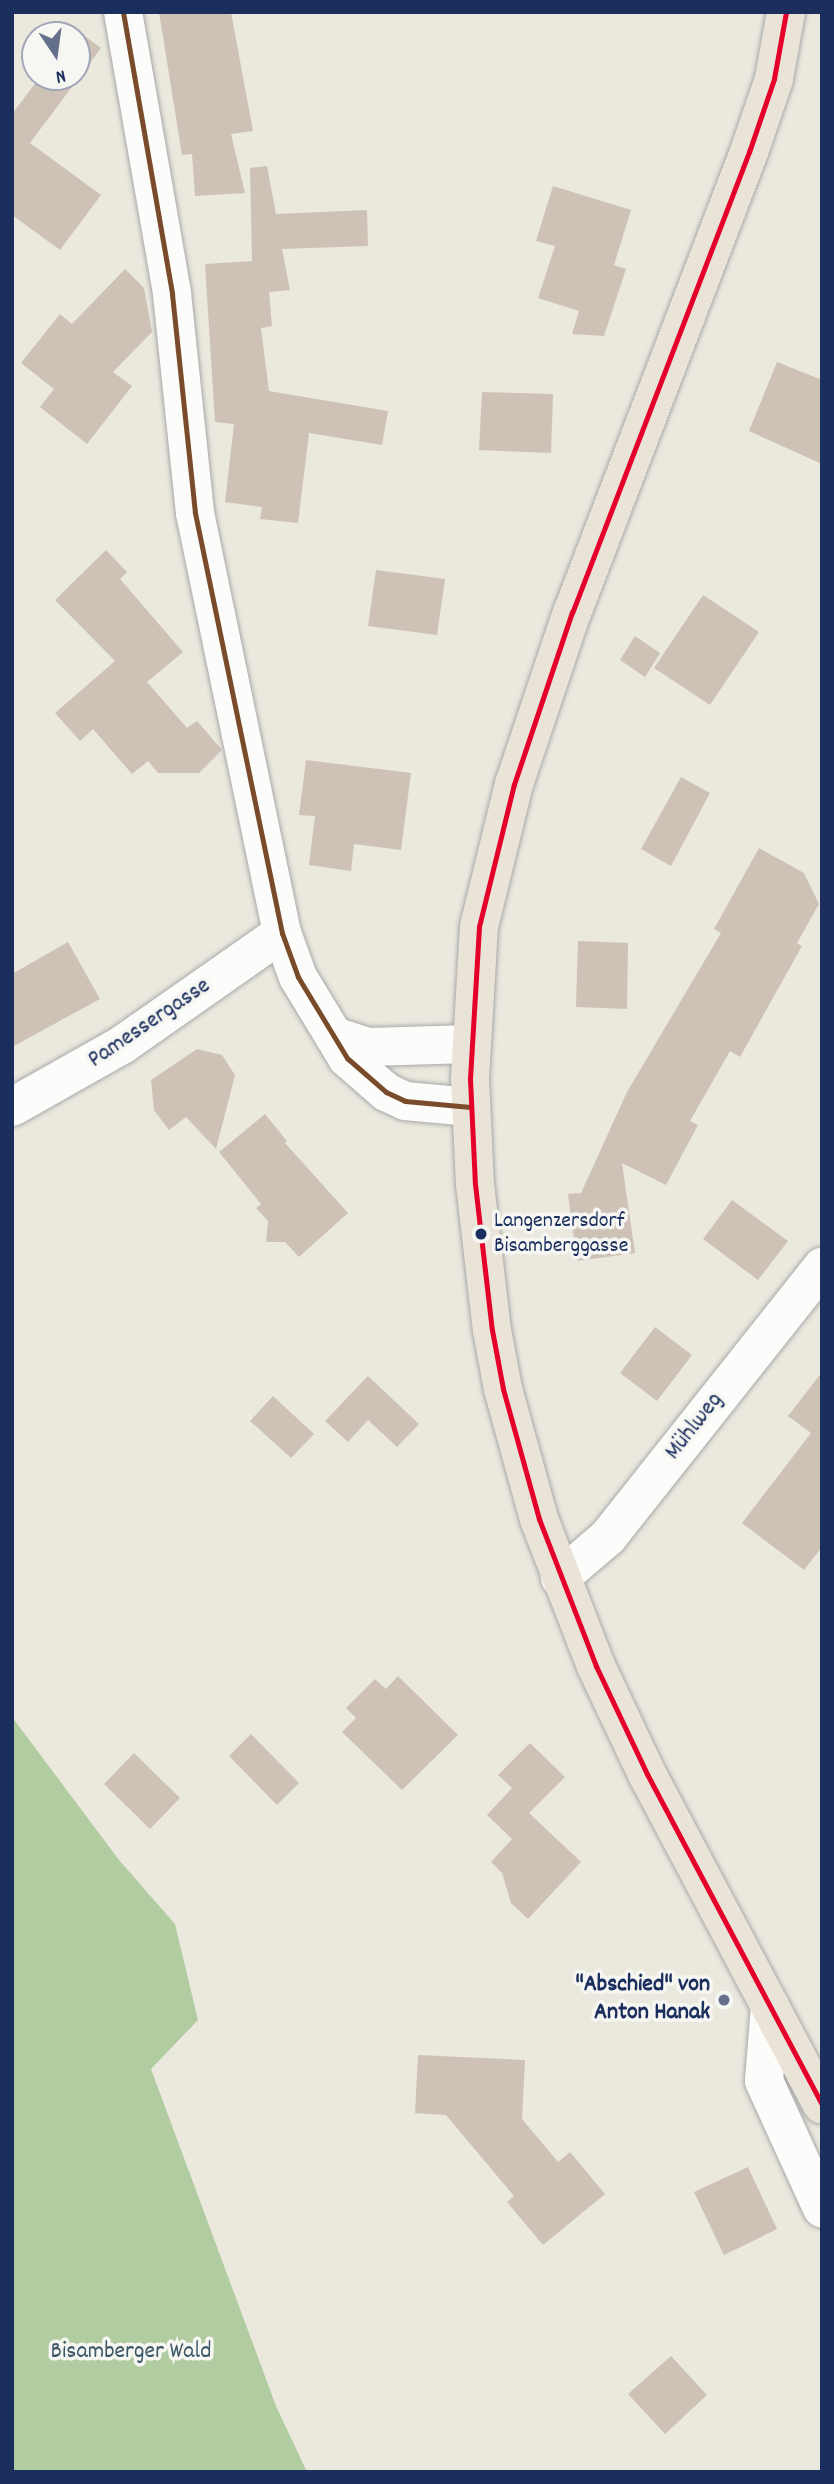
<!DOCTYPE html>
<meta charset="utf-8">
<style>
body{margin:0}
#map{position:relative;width:834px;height:2484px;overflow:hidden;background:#ebe8de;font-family:Dekko,sans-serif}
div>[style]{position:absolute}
.forest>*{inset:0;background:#b2cca2}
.building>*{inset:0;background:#cec2b6}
.roads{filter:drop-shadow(0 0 2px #a8a9a9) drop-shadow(0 0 2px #a8a9a9)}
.minor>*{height:38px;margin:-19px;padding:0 19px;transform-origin:19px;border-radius:19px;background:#fcfcfa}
.major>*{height:38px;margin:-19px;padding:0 19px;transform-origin:19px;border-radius:19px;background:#eae3d7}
.bus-1>*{height:5px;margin:-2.5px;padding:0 2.5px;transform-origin:2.5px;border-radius:2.5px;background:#7a4b2a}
.bus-2>*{height:5px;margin:-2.5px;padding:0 2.5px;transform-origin:2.5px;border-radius:2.5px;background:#e4002b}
.dots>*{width:19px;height:19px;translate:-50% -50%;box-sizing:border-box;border:4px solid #f6f6f2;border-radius:50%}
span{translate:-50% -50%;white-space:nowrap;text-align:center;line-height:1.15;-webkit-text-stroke:7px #f6f6f2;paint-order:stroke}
.bus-label{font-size:22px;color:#1b2f5e}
.left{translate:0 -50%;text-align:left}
.street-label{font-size:24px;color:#1b2f5e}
.poi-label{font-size:24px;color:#1b2f5e;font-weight:700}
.right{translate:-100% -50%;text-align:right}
.park-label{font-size:24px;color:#3d5867}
.frame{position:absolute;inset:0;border:14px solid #1b2f5e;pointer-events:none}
.north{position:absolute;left:21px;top:21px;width:70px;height:70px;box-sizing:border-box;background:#f6f6f2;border:2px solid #9ea6b7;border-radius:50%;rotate:167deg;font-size:19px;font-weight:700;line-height:28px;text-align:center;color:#1b2f5e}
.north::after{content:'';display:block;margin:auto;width:24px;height:32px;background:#64708b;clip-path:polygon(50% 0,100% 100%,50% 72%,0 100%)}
</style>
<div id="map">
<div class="forest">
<div style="clip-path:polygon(12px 1717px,119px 1860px,175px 1924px,198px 2020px,151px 2069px,276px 2406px,307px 2472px,12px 2472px)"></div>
</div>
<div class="building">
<div style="clip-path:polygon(159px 12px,231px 12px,253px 131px,231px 134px,245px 193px,195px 196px,192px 154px,182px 155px)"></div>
<div style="clip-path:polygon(75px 29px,101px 48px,30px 143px,101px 195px,60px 250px,12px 215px,12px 114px,40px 77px,77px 77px,77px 35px,71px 35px)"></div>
<div style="clip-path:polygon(267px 166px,276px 214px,367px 210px,368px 246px,282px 249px,290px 290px,269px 292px,272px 326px,261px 328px,269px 391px,388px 411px,382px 445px,309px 433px,298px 523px,260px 519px,262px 507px,225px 502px,234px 424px,215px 422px,205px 264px,252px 261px,250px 168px)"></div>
<div style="clip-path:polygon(553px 186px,631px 210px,614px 265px,626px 269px,604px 336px,572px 334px,579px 311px,538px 298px,555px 246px,536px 241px)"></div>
<div style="clip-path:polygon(125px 269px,144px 288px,152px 332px,113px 372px,132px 386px,87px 444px,40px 407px,54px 389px,21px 363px,60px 314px,72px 324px)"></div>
<div style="clip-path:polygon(777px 362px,822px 380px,822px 464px,749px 431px)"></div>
<div style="clip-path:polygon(482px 392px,553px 394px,551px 453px,479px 450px)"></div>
<div style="clip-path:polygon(106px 550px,127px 572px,120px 579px,183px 652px,147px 682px,187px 728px,197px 721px,222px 750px,199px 773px,158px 773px,148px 761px,132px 774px,93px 729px,80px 741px,55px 713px,115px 661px,55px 600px)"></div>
<div style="clip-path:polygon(376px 570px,445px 579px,437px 635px,368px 626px)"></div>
<div style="clip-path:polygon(703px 595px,759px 632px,710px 705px,654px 668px)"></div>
<div style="clip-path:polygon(635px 636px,660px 653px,645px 677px,620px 660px)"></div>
<div style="clip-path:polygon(306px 760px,411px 773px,401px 850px,354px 844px,351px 871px,309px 865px,315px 816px,299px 815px)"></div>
<div style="clip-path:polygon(681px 777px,710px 793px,671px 866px,641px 849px)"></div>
<div style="clip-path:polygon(759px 848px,804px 873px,819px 904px,797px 943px,802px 946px,740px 1057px,730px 1051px,690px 1121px,698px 1125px,666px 1185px,622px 1163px,635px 1253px,577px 1261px,568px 1194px,581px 1193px,627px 1092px,721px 933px,714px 929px)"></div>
<div style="clip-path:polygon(578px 941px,628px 943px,627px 1009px,576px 1007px)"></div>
<div style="clip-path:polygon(68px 942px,100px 999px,12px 1047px,12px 974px)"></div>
<div style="clip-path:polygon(197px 1049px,222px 1055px,235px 1075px,216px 1149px,186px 1117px,169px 1130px,154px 1110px,151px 1080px)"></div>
<div style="clip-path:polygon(265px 1114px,287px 1141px,285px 1143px,348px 1213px,299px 1257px,285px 1242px,266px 1242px,268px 1221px,256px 1208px,261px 1204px,219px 1152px)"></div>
<div style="clip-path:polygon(732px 1200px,788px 1241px,758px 1280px,703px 1239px)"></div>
<div style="clip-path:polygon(655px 1327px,692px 1355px,657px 1401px,620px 1373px)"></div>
<div style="clip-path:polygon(822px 1372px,822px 1547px,804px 1570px,742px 1523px,811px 1433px,788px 1416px)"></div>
<div style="clip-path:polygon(368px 1376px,419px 1424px,397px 1447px,368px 1420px,348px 1442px,325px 1421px)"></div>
<div style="clip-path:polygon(273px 1396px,314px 1434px,291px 1458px,250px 1421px)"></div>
<div style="clip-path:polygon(398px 1676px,458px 1735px,402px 1790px,342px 1732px,356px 1718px,346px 1708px,375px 1679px,386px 1689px)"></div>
<div style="clip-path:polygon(251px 1734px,299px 1783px,277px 1805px,229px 1756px)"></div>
<div style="clip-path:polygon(530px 1743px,565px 1777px,529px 1813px,581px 1862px,528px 1919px,511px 1903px,502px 1873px,491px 1862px,512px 1839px,487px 1815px,512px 1788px,498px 1775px)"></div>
<div style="clip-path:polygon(134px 1753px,180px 1798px,150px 1829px,104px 1784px)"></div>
<div style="clip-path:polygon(418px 2055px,525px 2060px,522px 2119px,558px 2162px,570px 2152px,605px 2194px,543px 2245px,507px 2202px,514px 2196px,446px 2115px,415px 2113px)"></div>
<div style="clip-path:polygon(748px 2167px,777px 2229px,724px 2255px,694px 2192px)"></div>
<div style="clip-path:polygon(671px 2356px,707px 2395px,665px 2434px,628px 2394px)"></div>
</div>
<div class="roads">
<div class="minor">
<div style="left:123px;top:12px;width:286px;rotate:80.1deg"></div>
<div style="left:172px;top:294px;width:220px;rotate:84deg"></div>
<div style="left:195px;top:513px;width:429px;rotate:78.3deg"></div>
<div style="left:282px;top:933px;width:47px;rotate:70deg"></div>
<div style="left:298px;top:977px;width:95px;rotate:58.8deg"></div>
<div style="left:347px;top:1058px;width:52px;rotate:41.1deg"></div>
<div style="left:386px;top:1092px;width:21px;rotate:25deg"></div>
<div style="left:405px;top:1101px;width:66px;rotate:5.2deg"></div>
<div style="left:334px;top:1036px;width:36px;rotate:18deg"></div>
<div style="left:368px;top:1047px;width:102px;rotate:-1.7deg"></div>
<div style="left:12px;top:1107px;width:126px;rotate:-29.4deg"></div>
<div style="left:122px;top:1045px;width:195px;rotate:-35deg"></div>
<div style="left:560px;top:1578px;width:63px;rotate:-40.5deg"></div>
<div style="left:608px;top:1537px;width:345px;rotate:-51.6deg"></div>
<div style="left:770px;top:2006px;width:75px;rotate:94.6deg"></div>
<div style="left:764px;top:2081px;width:140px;rotate:65.5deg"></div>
</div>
<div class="major">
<div style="left:786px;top:12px;width:68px;rotate:100.2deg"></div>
<div style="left:774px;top:79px;width:77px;rotate:108.9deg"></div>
<div style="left:749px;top:152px;width:493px;rotate:111deg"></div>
<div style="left:572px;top:612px;width:182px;rotate:108.6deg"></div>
<div style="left:514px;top:784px;width:147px;rotate:103.8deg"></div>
<div style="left:479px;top:927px;width:152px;rotate:93.4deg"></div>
<div style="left:470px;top:1079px;width:105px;rotate:87.3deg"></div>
<div style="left:475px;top:1184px;width:147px;rotate:83.4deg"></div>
<div style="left:492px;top:1330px;width:60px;rotate:79.4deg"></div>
<div style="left:503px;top:1389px;width:135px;rotate:74.5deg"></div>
<div style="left:539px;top:1519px;width:158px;rotate:68.8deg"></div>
<div style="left:596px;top:1666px;width:119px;rotate:64.7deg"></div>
<div style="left:647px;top:1774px;width:374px;rotate:62.1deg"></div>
</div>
</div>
<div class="bus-1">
<div style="left:123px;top:12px;width:286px;rotate:80.1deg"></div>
<div style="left:172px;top:294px;width:220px;rotate:84deg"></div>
<div style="left:195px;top:513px;width:429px;rotate:78.3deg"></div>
<div style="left:282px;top:933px;width:47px;rotate:70deg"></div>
<div style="left:298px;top:977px;width:95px;rotate:58.8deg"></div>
<div style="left:347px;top:1058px;width:52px;rotate:41.1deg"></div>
<div style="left:386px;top:1092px;width:21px;rotate:25deg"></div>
<div style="left:405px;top:1101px;width:66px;rotate:5.2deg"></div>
</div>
<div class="bus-2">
<div style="left:786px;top:12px;width:68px;rotate:100.2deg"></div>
<div style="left:774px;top:79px;width:77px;rotate:108.9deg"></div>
<div style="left:749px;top:152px;width:493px;rotate:111deg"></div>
<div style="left:572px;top:612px;width:182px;rotate:108.6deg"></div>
<div style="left:514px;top:784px;width:147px;rotate:103.8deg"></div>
<div style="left:479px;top:927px;width:152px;rotate:93.4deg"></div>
<div style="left:470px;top:1079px;width:105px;rotate:87.3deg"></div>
<div style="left:475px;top:1184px;width:147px;rotate:83.4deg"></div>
<div style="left:492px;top:1330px;width:60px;rotate:79.4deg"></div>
<div style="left:503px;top:1389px;width:135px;rotate:74.5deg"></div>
<div style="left:539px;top:1519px;width:158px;rotate:68.8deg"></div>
<div style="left:596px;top:1666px;width:119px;rotate:64.7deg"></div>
<div style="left:647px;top:1774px;width:374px;rotate:62.1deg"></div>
</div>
<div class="dots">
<div style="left:481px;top:1234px;background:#1b2f5e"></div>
<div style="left:724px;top:2000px;background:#64708b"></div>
</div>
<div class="bus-label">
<span class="left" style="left:494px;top:1234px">Langenzersdorf<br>Bisamberggasse</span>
</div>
<div class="street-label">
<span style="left:150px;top:1024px;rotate:-34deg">Pamessergasse</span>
<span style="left:695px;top:1427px;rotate:-52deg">Mühlweg</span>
</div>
<div class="poi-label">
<span class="right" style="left:710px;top:2000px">"Abschied" von<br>Anton Hanak</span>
</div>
<div class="park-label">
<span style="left:131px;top:2353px">Bisamberger Wald</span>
</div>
<div class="frame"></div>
<div class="north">N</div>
</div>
